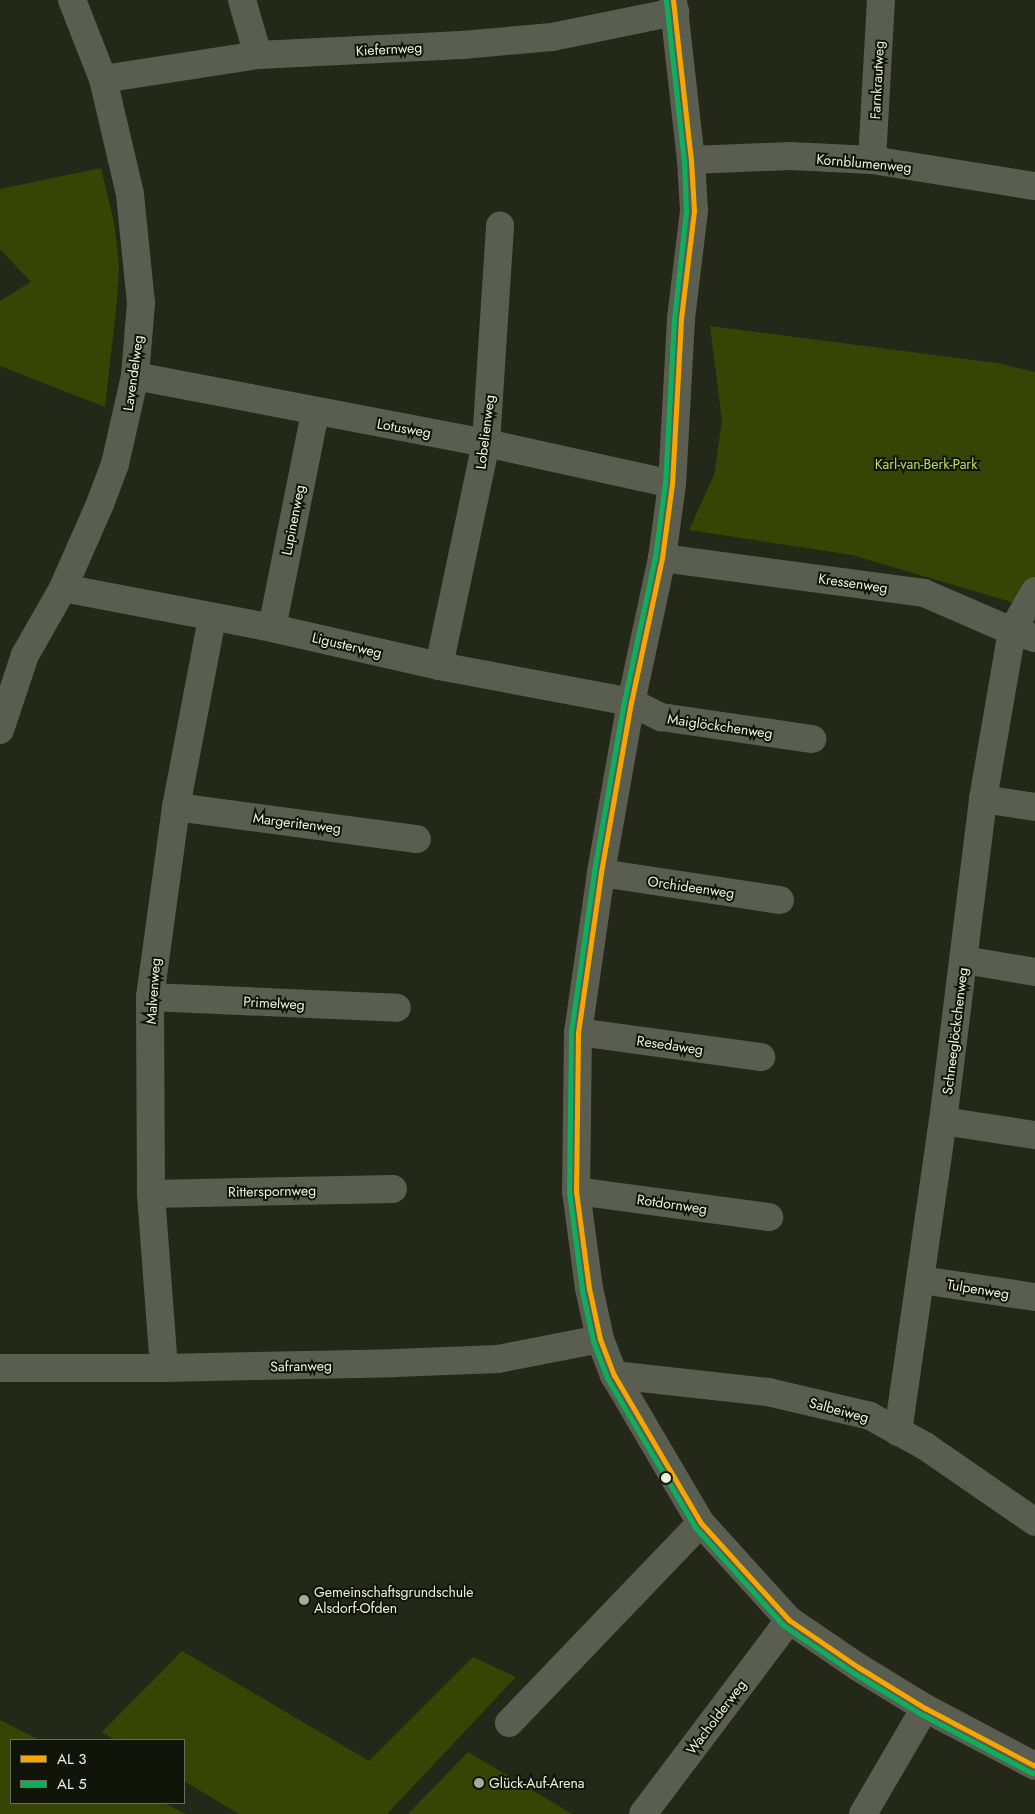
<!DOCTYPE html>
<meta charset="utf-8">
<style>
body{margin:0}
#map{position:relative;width:1035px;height:1814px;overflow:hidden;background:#232818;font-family:Jost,sans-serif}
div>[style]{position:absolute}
.green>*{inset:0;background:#364503}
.minor>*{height:28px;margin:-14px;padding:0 14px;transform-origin:14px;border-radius:14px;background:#5a5e51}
.bus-1>*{height:5px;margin:-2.5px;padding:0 2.5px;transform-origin:2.5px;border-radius:2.5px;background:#f7a600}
.bus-2>*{height:5px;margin:-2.5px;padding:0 2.5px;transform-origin:2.5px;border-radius:2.5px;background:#0daf5c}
.dots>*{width:14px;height:14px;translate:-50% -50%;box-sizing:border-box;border:2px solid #111509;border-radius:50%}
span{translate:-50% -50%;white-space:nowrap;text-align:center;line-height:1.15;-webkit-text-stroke:4px #111509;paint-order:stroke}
.street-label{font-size:14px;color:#ecf2e0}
.park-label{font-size:14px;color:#bbdc63}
.poi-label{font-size:14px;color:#ecf2e0}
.left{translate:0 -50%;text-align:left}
.legend{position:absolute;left:10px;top:1739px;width:175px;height:65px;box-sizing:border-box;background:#111509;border:1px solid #696d5f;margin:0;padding:6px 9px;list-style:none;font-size:15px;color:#ecf2e0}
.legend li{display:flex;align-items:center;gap:10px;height:25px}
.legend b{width:25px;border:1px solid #696d5f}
</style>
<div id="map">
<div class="green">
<div style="clip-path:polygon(101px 168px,114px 222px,119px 264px,117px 301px,105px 407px,0 366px,0 301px,31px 282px,0 249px,0 189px)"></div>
<div style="clip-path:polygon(710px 326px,997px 363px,1035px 372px,1035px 609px,852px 555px,689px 530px,714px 475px,722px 421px)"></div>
<div style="clip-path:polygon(182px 1651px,369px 1761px,473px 1657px,516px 1677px,387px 1814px,239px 1814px,184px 1781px,184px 1740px,115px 1740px,102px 1732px)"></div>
<div style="clip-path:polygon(0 1720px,39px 1740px,11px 1740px,11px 1803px,164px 1803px,186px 1814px,0 1814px)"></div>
<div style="clip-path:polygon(468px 1752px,572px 1814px,408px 1814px)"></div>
</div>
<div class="minor">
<div style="left:242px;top:0;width:57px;rotate:73.8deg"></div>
<div style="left:673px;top:0;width:161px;rotate:83.6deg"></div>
<div style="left:691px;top:160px;width:51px;rotate:86.6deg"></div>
<div style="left:694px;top:211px;width:109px;rotate:96.9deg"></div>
<div style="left:681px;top:319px;width:165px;rotate:93.1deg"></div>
<div style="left:672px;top:484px;width:75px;rotate:97.7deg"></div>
<div style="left:662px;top:558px;width:147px;rotate:102.1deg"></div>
<div style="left:631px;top:702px;width:174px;rotate:100deg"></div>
<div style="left:601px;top:873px;width:161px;rotate:98.2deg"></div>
<div style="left:578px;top:1032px;width:159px;rotate:90.7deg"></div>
<div style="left:576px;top:1191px;width:98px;rotate:82.4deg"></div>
<div style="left:589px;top:1288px;width:52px;rotate:77.8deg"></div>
<div style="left:600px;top:1339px;width:39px;rotate:69deg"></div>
<div style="left:614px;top:1375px;width:172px;rotate:59.6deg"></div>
<div style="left:701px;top:1523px;width:131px;rotate:47.8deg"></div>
<div style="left:789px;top:1620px;width:83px;rotate:34.3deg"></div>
<div style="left:858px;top:1667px;width:79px;rotate:31.5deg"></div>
<div style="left:925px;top:1708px;width:124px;rotate:27.8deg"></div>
<div style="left:103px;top:79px;width:157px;rotate:-8.8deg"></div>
<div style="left:258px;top:55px;width:204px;rotate:-2.8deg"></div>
<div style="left:462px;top:45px;width:90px;rotate:-5.1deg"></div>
<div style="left:552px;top:37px;width:126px;rotate:-11.5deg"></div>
<div style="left:691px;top:160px;width:99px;rotate:-2.3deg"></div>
<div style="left:790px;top:156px;width:82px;rotate:2.8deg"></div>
<div style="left:872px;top:160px;width:165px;rotate:9.1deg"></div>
<div style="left:872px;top:160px;width:160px;rotate:-86.8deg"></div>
<div style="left:135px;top:376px;width:357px;rotate:10.8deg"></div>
<div style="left:486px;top:443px;width:190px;rotate:12.4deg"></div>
<div style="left:662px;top:558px;width:264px;rotate:7.6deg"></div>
<div style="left:924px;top:593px;width:96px;rotate:23.4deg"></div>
<div style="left:1012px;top:631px;width:24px;rotate:17deg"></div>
<div style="left:63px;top:588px;width:213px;rotate:10.8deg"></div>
<div style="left:272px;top:628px;width:171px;rotate:12.8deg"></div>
<div style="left:439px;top:666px;width:195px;rotate:10.6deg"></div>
<div style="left:631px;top:702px;width:34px;rotate:27deg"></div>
<div style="left:661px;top:717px;width:153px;rotate:8.3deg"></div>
<div style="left:272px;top:628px;width:220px;rotate:-78.7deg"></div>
<div style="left:439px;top:666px;width:228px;rotate:-78.1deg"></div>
<div style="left:486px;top:443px;width:218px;rotate:-86.3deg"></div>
<div style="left:0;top:730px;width:79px;rotate:-71.6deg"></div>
<div style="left:25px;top:655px;width:77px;rotate:-60.4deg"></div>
<div style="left:63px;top:588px;width:92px;rotate:-66.2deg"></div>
<div style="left:100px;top:504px;width:43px;rotate:-69.4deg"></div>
<div style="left:115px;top:464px;width:90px;rotate:-77.2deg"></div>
<div style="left:135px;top:376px;width:73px;rotate:-85.3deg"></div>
<div style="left:141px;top:303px;width:110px;rotate:-95.8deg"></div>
<div style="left:130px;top:194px;width:118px;rotate:-103.2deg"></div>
<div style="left:103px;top:79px;width:85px;rotate:-111.4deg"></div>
<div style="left:983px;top:799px;width:53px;rotate:8.7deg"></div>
<div style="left:176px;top:807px;width:243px;rotate:7.6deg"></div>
<div style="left:601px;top:873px;width:181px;rotate:8.6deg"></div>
<div style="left:964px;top:960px;width:72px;rotate:9.6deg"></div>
<div style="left:150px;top:997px;width:247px;rotate:2.5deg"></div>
<div style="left:578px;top:1032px;width:185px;rotate:7.8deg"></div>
<div style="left:943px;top:1121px;width:93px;rotate:8.7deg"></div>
<div style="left:576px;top:1191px;width:195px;rotate:7.7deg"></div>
<div style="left:151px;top:1194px;width:242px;rotate:-1.2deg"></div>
<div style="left:921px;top:1280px;width:115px;rotate:8.5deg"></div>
<div style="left:0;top:1368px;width:164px"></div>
<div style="left:164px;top:1368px;width:231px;rotate:-1.2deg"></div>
<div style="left:395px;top:1363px;width:103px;rotate:-2.2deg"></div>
<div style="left:498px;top:1359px;width:104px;rotate:-11.1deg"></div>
<div style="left:164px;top:1368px;width:174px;rotate:-94.3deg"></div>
<div style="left:151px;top:1194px;width:197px;rotate:-90.3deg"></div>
<div style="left:150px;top:997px;width:192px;rotate:-82.2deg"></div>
<div style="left:176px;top:807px;width:192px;rotate:-79.2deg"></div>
<div style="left:614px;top:1375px;width:155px;rotate:6.3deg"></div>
<div style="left:768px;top:1392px;width:105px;rotate:13.2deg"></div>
<div style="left:870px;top:1416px;width:63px;rotate:28.6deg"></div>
<div style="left:925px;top:1446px;width:134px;rotate:34.6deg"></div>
<div style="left:898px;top:1432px;width:314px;rotate:-81.8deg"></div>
<div style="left:943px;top:1121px;width:324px;rotate:-82.9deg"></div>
<div style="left:983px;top:799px;width:170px;rotate:-80.2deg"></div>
<div style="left:1012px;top:631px;width:46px;rotate:-60.1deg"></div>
<div style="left:509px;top:1723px;width:277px;rotate:-46.2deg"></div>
<div style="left:643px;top:1814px;width:243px;rotate:-53deg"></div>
<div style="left:863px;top:1814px;width:123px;rotate:-59.7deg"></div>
</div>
<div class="bus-1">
<div style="left:673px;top:0;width:161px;rotate:83.6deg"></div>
<div style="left:691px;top:160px;width:51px;rotate:86.6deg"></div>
<div style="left:694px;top:211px;width:109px;rotate:96.9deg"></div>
<div style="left:681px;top:319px;width:165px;rotate:93.1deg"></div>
<div style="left:672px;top:484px;width:75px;rotate:97.7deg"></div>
<div style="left:662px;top:558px;width:147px;rotate:102.1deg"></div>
<div style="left:631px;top:702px;width:174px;rotate:100deg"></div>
<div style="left:601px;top:873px;width:161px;rotate:98.2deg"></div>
<div style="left:578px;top:1032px;width:159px;rotate:90.7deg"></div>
<div style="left:576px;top:1191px;width:98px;rotate:82.4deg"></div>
<div style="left:589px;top:1288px;width:52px;rotate:77.8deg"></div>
<div style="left:600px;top:1339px;width:39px;rotate:69deg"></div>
<div style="left:614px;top:1375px;width:172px;rotate:59.6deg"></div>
<div style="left:701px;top:1523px;width:131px;rotate:47.8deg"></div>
<div style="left:789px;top:1620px;width:83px;rotate:34.3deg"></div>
<div style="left:858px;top:1667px;width:79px;rotate:31.5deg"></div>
<div style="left:925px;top:1708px;width:124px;rotate:27.8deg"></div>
</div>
<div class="bus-2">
<div style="left:666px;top:1px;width:161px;rotate:83.6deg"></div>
<div style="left:684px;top:161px;width:50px;rotate:87.7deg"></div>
<div style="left:686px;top:211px;width:109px;rotate:96.3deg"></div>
<div style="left:674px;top:319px;width:164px;rotate:93.1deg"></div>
<div style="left:665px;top:483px;width:75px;rotate:97.7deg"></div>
<div style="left:655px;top:557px;width:147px;rotate:102.1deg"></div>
<div style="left:624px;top:701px;width:174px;rotate:100deg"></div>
<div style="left:594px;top:872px;width:161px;rotate:98.2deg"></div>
<div style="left:571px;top:1031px;width:160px;rotate:90.7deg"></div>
<div style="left:569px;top:1191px;width:100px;rotate:82.5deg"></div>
<div style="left:582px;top:1290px;width:52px;rotate:77.8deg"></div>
<div style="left:593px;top:1341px;width:40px;rotate:69deg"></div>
<div style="left:607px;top:1378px;width:173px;rotate:59.4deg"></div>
<div style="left:695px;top:1527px;width:132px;rotate:48.1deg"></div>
<div style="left:783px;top:1625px;width:86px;rotate:34.1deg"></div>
<div style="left:854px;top:1673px;width:79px;rotate:31.5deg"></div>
<div style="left:921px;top:1714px;width:126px;rotate:28deg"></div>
</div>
<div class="dots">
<div style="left:666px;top:1478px;background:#ecf2e0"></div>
<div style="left:304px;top:1600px;background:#a6ab9a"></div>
<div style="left:479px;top:1783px;background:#a6ab9a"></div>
</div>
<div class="street-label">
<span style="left:389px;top:49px;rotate:-3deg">Kiefernweg</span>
<span style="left:877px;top:80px;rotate:-87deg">Farnkrautweg</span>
<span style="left:864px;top:163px;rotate:5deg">Kornblumenweg</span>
<span style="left:133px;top:373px;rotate:-82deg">Lavendelweg</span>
<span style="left:404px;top:428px;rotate:10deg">Lotusweg</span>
<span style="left:485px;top:432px;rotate:-83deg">Lobelienweg</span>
<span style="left:293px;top:520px;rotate:-79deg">Lupinenweg</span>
<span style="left:853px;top:583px;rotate:8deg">Kressenweg</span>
<span style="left:347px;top:645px;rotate:13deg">Ligusterweg</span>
<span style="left:720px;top:726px;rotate:8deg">Maiglöckchenweg</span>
<span style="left:297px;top:823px;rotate:7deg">Margeritenweg</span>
<span style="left:691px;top:887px;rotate:8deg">Orchideenweg</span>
<span style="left:153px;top:991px;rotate:-86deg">Malvenweg</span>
<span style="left:274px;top:1003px;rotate:3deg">Primelweg</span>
<span style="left:955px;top:1031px;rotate:-83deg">Schneeglöckchenweg</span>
<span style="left:670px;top:1045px;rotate:8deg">Resedaweg</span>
<span style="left:272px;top:1191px;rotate:-1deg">Ritterspornweg</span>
<span style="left:672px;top:1204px;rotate:8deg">Rotdornweg</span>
<span style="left:978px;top:1289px;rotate:9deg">Tulpenweg</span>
<span style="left:301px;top:1366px;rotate:-1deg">Safranweg</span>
<span style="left:839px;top:1410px;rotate:15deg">Salbeiweg</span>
<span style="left:716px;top:1717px;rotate:-53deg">Wacholderweg</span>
</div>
<div class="park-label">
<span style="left:926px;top:464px">Karl-van-Berk-Park</span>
</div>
<div class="poi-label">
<span class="left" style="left:314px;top:1600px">Gemeinschaftsgrundschule<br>Alsdorf-Ofden</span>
<span class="left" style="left:489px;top:1783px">Glück-Auf-Arena</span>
</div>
<ul class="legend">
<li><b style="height:6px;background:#f7a600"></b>AL 3</li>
<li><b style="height:6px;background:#0daf5c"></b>AL 5</li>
</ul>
</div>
